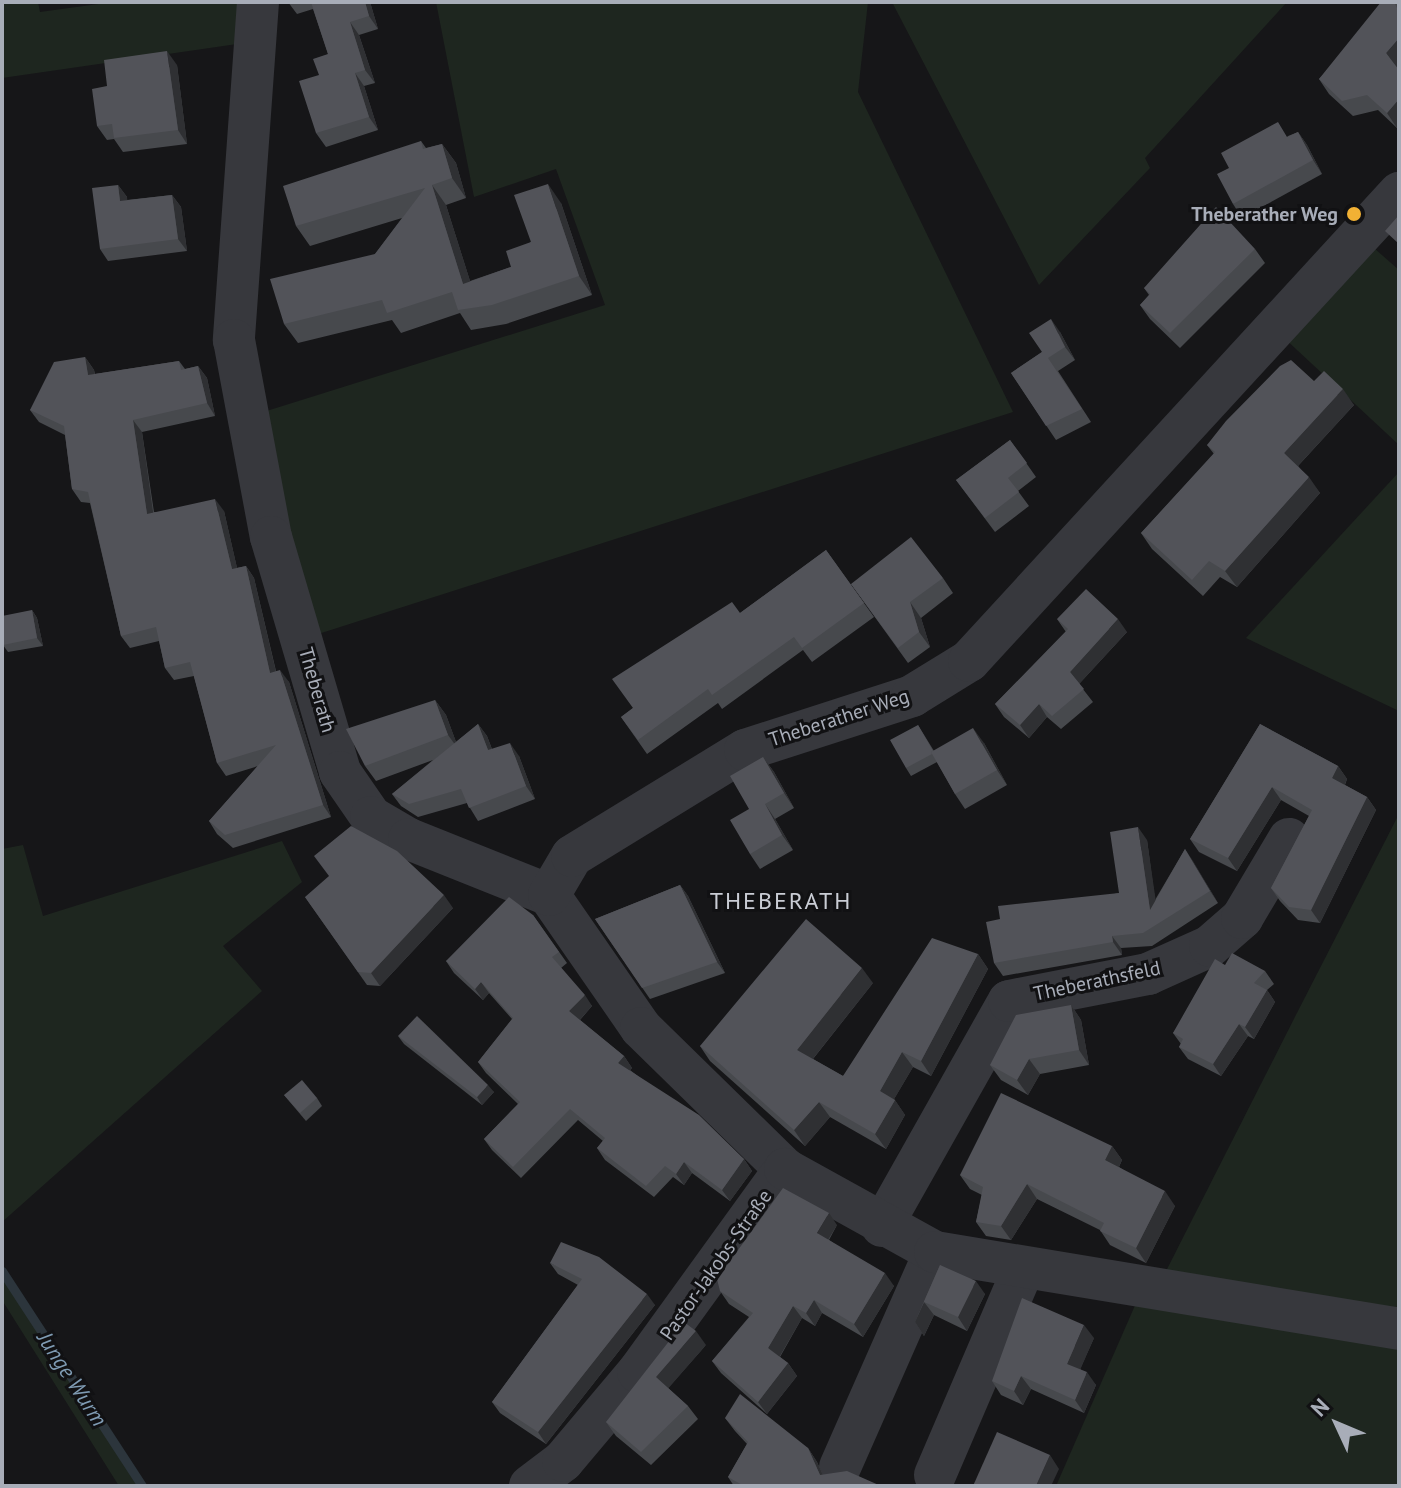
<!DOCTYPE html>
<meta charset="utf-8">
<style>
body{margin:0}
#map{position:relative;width:1401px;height:1488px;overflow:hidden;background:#161618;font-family:"PT Sans",sans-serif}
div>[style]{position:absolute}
.green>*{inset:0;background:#1e261f}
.stream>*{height:9px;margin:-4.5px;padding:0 4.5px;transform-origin:4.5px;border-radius:4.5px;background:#2c353c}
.minor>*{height:42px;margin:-21px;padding:0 21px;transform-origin:21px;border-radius:21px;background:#37383d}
.wall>*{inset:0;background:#47494d}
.shaded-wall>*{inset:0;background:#2f3033}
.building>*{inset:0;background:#525359}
.dots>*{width:22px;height:22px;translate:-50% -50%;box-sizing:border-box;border:4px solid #111113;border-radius:50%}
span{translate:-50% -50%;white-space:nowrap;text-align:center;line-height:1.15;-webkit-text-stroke:6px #111113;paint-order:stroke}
.poi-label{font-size:20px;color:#a8adb8;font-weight:700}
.right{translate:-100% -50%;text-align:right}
.street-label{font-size:20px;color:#a8adb8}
.water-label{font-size:22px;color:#7f9bb3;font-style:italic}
.quarter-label{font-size:24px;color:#c9ccd4;letter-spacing:2px}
.frame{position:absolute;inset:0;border:4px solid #a8adb8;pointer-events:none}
.north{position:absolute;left:1297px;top:1384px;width:80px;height:80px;-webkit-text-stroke:6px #111113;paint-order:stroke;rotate:314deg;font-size:22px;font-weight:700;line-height:32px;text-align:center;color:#a8adb8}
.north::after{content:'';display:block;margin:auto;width:28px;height:36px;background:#a8adb8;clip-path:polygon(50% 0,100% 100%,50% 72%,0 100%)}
</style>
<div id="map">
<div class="green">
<div style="clip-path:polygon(2px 2px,38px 2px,40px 12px,113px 2px,248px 2px,244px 43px,2px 78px)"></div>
<div style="clip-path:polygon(436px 2px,868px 2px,858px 92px,1013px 412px,312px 636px,257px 414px,605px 305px,556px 169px,474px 197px)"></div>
<div style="clip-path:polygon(892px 2px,1287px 2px,1145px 158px,1150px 168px,1039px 285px)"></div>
<div style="clip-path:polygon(1366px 241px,1399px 270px,1399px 445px,1282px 336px)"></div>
<div style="clip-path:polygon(1399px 472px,1399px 711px,1246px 638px)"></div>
<div style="clip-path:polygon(1399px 814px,1399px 1319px,1162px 1279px,1299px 1009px)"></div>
<div style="clip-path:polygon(282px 841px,302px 882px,223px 946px,262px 991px,2px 1222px,2px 849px,23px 845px,43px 916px)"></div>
<div style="clip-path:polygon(2px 1265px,63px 1360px,144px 1486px,119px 1486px,2px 1300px)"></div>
<div style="clip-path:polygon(1140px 1294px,1399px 1336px,1399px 1486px,1056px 1486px)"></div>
</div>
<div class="stream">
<div style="left:2px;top:1271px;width:257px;rotate:56.9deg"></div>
</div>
<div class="minor">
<div style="left:258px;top:2px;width:339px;rotate:94.1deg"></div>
<div style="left:234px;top:340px;width:200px;rotate:79.4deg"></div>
<div style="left:271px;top:537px;width:245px;rotate:73.6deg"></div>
<div style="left:340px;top:772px;width:55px;rotate:55.4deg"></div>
<div style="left:371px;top:817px;width:44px;rotate:30.1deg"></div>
<div style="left:409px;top:839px;width:151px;rotate:21.8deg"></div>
<div style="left:549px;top:895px;width:162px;rotate:55.3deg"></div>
<div style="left:641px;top:1028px;width:202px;rotate:44.4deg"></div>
<div style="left:549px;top:895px;width:45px;rotate:-59.5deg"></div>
<div style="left:572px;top:856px;width:203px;rotate:-31.5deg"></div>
<div style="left:745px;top:750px;width:176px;rotate:-17.9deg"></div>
<div style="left:912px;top:696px;width:67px;rotate:-31.6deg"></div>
<div style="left:969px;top:661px;width:636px;rotate:-47.42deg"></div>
<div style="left:882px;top:1226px;width:258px;rotate:-60.6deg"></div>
<div style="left:1009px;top:1001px;width:142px;rotate:-11deg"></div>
<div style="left:1148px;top:974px;width:68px;rotate:-24.3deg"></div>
<div style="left:1210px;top:946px;width:43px;rotate:-41.2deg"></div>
<div style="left:1242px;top:918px;width:92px;rotate:-59.3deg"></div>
<div style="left:840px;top:1467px;width:235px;rotate:-66.2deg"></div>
<div style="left:935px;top:1475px;width:223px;rotate:-66.8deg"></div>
<div style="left:530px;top:1486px;width:41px;rotate:-37.1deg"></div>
<div style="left:563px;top:1461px;width:116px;rotate:-49.9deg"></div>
<div style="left:638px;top:1372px;width:251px;rotate:-54.1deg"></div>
<div style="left:785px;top:1169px;width:171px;rotate:29deg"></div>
<div style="left:935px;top:1252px;width:470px;rotate:9.4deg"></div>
</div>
<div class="wall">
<div style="clip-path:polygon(288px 2px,370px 2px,378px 29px,359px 35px,375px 83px,364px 86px,378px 130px,326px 147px,316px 133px,319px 75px,328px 54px,313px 9px,297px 14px)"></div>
<div style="clip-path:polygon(1396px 2px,1399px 7px,1399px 65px,1397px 67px,1397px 128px,1378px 110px,1353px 116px,1329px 94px,1319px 79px)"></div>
<div style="clip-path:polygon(177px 65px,187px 144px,123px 152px,114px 139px,107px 140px,97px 126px,107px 86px)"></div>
<div style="clip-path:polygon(1298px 132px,1307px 145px,1322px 174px,1242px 218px,1233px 204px,1288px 136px)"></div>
<div style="clip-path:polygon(421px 141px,426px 148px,442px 144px,456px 163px,466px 198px,446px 205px,470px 281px,511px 267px,561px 203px,592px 295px,506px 324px,471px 330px,460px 313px,401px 333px,392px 320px,298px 343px,284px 324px,375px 254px,402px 218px,310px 246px,296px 226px)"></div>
<div style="clip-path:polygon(118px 185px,127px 197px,127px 200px,172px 195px,181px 207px,187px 251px,108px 261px,100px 249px)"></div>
<div style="clip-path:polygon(1255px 249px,1265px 263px,1180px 348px,1150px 319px,1140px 305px,1149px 295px,1144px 288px)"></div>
<div style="clip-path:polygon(1060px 332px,1075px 360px,1058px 371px,1091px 422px,1056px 440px,1011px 373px,1042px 352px)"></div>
<div style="clip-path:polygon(85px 357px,94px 370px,95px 374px,179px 361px,185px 369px,198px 366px,207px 378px,215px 416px,142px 432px,154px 512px,224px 511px,237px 568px,246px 566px,254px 578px,276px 671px,289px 682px,331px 817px,233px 848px,217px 834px,209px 821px,258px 766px,226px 776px,217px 763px,194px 676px,174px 680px,165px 668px,159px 641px,130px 648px,121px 636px,90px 503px,81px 502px,72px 489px,65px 435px,39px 422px,30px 410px)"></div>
<div style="clip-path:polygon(1314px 381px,1354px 405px,1298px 466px,1320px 493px,1237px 587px,1220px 577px,1203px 596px,1152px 549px,1141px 533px,1214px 454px,1207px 445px)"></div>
<div style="clip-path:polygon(1010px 440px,1036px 477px,1018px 491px,1029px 506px,995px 532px,956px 480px)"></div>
<div style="clip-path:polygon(826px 550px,874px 617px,812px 662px,803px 650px,722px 709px,718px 703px,647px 754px,621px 717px,633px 708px,740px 613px)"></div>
<div style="clip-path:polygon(943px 578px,953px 593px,921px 618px,930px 647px,908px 663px,851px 584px)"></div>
<div style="clip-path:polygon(32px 610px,37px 618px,43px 646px,8px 652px,3px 645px)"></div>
<div style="clip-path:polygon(1057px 619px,1127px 632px,1079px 684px,1093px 702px,1061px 729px,1047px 717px,1029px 738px,1004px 717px,995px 704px,1066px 632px)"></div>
<div style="clip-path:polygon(435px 700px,446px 715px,456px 742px,478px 724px,487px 736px,492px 749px,519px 756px,535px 799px,478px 821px,467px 803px,418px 817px,401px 806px,392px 794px,433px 760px,376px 781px,365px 766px)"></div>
<div style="clip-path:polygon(1260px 724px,1338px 766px,1347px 779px,1345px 785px,1367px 797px,1376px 810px,1320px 923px,1298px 920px,1280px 901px,1271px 888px,1309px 816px,1281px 800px,1237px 871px,1199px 852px,1190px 839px)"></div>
<div style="clip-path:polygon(918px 725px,934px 751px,984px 743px,1007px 785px,965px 809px,955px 794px,937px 762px,911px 776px,906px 768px)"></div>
<div style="clip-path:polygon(763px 757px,774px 772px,794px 808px,775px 819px,793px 850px,760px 869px,750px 854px,749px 809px)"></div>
<div style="clip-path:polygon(1147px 840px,1155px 900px,1185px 849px,1218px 903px,1152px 946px,1121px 948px,1122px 955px,1003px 976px,994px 963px,1000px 919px,1119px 893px)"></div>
<div style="clip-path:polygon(680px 885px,688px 896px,725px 973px,650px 999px,595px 919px)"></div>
<div style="clip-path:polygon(305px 897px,453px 908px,380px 986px,367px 985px)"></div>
<div style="clip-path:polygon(533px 915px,567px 963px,561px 968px,592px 1006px,580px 1020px,624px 1056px,632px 1068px,630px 1070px,744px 1159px,752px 1171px,730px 1201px,692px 1173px,684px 1185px,673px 1177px,654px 1197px,605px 1160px,597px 1148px,603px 1141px,578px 1120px,521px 1178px,492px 1150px,484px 1139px,518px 1104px,486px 1073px,478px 1062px,512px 1019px,489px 993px,483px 1000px,454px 973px,446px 961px)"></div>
<div style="clip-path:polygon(978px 954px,988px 969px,931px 1076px,913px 1067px,894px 1099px,905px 1115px,886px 1149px,830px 1117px,805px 1146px,710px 1061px,700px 1046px,873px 983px,813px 1059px,843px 1076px)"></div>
<div style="clip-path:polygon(1225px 965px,1265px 971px,1274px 984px,1267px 990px,1275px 1002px,1254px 1039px,1248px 1036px,1221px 1076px,1188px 1059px,1179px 1047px,1181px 1044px,1173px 1033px)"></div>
<div style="clip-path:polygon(1071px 1005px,1081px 1020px,1089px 1065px,1040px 1074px,1028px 1095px,1001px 1080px,990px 1065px)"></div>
<div style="clip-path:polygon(398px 1036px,494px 1092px,482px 1105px,404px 1044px)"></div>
<div style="clip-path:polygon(284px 1095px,317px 1098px,322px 1106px,306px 1121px)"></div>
<div style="clip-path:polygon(1112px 1146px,1122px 1160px,1119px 1167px,1175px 1206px,1146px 1263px,1110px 1245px,1100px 1230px,1037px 1199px,1011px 1240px,986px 1236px,976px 1222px,982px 1195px,970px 1189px,960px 1175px)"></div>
<div style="clip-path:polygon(837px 1225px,829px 1240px,894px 1286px,863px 1337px,822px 1313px,815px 1326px,802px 1318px,780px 1357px,788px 1363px,797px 1376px,767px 1414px,721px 1373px,712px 1361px,749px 1317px,729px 1304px,720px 1291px)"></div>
<div style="clip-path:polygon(550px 1263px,655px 1305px,546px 1444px,500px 1413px,492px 1402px,578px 1285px,558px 1274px)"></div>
<div style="clip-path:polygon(940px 1265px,985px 1294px,967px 1331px,934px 1315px,924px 1336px,915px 1322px)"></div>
<div style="clip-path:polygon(1094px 1338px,1080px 1369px,1096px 1385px,1084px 1413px,1031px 1389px,1023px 1405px,1001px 1395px,992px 1381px)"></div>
<div style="clip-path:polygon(706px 1345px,668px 1388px,688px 1406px,698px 1419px,651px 1465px,616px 1436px,606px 1422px)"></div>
<div style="clip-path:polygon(725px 1418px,808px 1448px,817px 1462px,823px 1475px,881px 1486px,734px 1486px,728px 1477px,747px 1444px,735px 1431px)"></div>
</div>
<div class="shaded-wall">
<div style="clip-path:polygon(365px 2px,370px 2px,378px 29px,369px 16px)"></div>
<div style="clip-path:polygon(350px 22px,359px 35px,375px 83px,365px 70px)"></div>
<div style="clip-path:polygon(1399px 38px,1399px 65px,1396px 68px,1386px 53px)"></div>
<div style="clip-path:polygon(167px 51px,177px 65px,187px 144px,178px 130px)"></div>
<div style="clip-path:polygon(355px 73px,364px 86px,378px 130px,369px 117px)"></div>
<div style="clip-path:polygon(1399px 99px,1399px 126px,1397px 128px,1387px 113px)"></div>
<div style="clip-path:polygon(1298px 132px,1307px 145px,1322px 174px,1313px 160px)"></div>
<div style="clip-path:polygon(442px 144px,456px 163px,466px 198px,452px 178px)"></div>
<div style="clip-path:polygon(548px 184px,561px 203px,592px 295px,579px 276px)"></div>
<div style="clip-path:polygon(118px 185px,127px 197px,129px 214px,120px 201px)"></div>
<div style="clip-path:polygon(432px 185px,446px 205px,477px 303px,463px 284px)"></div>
<div style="clip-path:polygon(172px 195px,181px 207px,187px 251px,178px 239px)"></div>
<div style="clip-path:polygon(1051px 319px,1060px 332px,1075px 360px,1065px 347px)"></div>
<div style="clip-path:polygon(85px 357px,94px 370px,97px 388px,88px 375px)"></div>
<div style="clip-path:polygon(198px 366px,207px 378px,215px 416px,207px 403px)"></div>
<div style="clip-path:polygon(1343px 389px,1354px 405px,1295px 469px,1284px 453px)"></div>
<div style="clip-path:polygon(133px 420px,142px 432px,155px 526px,147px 514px)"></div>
<div style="clip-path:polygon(1309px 477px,1320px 493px,1237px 587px,1225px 571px)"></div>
<div style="clip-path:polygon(215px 499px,224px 511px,240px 581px,232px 569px)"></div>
<div style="clip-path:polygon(246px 566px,254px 578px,279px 685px,270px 673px)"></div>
<div style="clip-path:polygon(910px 602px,921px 618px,930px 647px,919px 632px)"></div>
<div style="clip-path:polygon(32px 610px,37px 618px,43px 646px,37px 638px)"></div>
<div style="clip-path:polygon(1118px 619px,1127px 632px,1079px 684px,1070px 672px)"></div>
<div style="clip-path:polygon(280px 670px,289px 682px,331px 817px,323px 805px)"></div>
<div style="clip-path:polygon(435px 700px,446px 715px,459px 750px,448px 735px)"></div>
<div style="clip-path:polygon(1039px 704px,1047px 717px,1029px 738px,1020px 725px)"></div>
<div style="clip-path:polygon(478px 724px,487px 736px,497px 763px,488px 750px)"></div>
<div style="clip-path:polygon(973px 728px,984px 743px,1007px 785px,997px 770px)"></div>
<div style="clip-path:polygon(510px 743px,519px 756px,535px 799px,526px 786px)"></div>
<div style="clip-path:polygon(763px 757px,774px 772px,794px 808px,784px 793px)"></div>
<div style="clip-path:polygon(1338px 766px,1347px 779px,1342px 791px,1332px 778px)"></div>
<div style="clip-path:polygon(1272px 787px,1281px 800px,1237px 871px,1228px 858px)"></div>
<div style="clip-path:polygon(1367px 797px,1376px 810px,1320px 923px,1311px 910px)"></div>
<div style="clip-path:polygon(765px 804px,775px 819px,793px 850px,782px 835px)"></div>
<div style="clip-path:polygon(1138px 827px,1147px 840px,1159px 923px,1150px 910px)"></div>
<div style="clip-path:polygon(1185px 849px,1193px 861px,1218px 903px,1210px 891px)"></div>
<div style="clip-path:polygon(680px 885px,688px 896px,725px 973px,717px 962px)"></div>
<div style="clip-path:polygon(444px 895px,453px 908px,380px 986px,371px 973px)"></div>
<div style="clip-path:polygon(1112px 936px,1121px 948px,1122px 955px,1113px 942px)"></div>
<div style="clip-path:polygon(978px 954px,988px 969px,931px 1076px,921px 1061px)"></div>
<div style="clip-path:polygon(862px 968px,873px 983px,808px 1065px,797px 1050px)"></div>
<div style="clip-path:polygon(481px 982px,489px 993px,483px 1000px,475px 989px)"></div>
<div style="clip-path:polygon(1267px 990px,1275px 1002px,1254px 1039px,1245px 1027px)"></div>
<div style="clip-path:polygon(585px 995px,592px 1006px,577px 1023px,569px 1011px)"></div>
<div style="clip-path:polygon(1071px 1005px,1081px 1020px,1089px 1065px,1079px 1050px)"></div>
<div style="clip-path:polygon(1239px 1024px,1248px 1036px,1221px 1076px,1213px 1064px)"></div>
<div style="clip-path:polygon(902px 1052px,913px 1067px,890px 1106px,880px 1091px)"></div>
<div style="clip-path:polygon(624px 1056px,632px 1068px,626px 1074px,618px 1063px)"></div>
<div style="clip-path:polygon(1029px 1059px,1040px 1074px,1028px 1095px,1017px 1080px)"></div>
<div style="clip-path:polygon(488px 1085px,494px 1092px,482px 1105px,477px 1097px)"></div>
<div style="clip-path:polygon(895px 1100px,905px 1115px,886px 1149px,875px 1134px)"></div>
<div style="clip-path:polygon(819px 1102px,830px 1117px,805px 1146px,794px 1130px)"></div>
<div style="clip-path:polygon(1112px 1146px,1122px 1160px,1115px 1175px,1105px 1160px)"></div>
<div style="clip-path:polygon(744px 1159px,752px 1171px,730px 1201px,722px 1190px)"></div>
<div style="clip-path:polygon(684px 1162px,692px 1173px,684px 1185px,676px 1174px)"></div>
<div style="clip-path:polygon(1027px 1184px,1037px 1199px,1011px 1240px,1001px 1226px)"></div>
<div style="clip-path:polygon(1165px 1191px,1175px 1206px,1146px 1263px,1136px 1248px)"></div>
<div style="clip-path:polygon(829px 1213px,837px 1225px,825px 1245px,817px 1233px)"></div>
<div style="clip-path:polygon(885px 1273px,894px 1286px,863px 1337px,854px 1324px)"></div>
<div style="clip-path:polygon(976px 1281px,985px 1294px,967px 1331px,958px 1317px)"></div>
<div style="clip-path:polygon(647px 1294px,655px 1305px,546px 1444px,538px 1432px)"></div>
<div style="clip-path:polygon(814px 1300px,822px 1313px,815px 1326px,806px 1313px)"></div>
<div style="clip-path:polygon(924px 1302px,934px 1315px,924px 1336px,915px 1322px)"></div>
<div style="clip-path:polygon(793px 1306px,802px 1318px,777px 1361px,768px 1348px)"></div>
<div style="clip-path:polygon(1084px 1325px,1094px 1338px,1077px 1377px,1067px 1364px)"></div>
<div style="clip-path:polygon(696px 1331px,706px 1345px,666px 1391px,656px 1377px)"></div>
<div style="clip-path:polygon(788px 1363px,797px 1376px,767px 1414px,758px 1402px)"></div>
<div style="clip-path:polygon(1087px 1372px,1096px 1385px,1084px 1413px,1075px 1400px)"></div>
<div style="clip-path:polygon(1021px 1376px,1031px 1389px,1023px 1405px,1014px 1391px)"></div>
<div style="clip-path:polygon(808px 1448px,817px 1462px,828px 1486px,820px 1475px)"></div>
<div style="clip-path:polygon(1050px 1455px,1059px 1469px,1051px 1486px,1036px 1486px)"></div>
</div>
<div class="building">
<div style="clip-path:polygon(311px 2px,365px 2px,369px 16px,350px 22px,365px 70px,355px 73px,369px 117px,316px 133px,299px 81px,319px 75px,313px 59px,328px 54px)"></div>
<div style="clip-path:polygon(1381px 2px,1394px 2px,1399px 12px,1399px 38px,1386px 53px,1399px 70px,1399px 99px,1387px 113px,1367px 95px,1342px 101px,1319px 79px)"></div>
<div style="clip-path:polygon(167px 51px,178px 130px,114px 138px,112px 124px,97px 126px,92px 89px,107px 86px,104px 60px)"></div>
<div style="clip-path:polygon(1278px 122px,1287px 137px,1298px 132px,1313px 160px,1233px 204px,1217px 174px,1229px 168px,1221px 153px)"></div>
<div style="clip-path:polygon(421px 141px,423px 149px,442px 144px,452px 178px,432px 185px,463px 284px,511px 267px,506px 251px,531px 242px,514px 195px,548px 184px,579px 276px,492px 305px,458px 310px,452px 292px,387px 313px,382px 300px,284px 324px,270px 279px,375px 254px,425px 188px,296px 226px,283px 186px)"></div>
<div style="clip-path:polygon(118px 185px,120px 201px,172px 195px,178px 239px,100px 249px,92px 188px)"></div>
<div style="clip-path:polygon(1216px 207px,1255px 249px,1170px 333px,1140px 305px,1150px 294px,1144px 288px)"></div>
<div style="clip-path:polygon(1399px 215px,1399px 244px,1385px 231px)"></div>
<div style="clip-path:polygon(1051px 319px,1065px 347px,1048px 358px,1082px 409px,1046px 426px,1011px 373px,1042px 352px,1029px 333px)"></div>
<div style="clip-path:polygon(85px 357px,88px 375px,179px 361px,181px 370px,198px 366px,207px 403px,133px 420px,147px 514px,215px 499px,232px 569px,246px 566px,270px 673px,280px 670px,323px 805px,225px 835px,209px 821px,276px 745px,217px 763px,190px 662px,165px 668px,156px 627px,121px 636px,88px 492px,72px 489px,64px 426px,30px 410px,54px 362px)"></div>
<div style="clip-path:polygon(1291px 360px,1314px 381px,1324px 371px,1343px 389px,1284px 453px,1309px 477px,1225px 571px,1209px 561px,1192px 580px,1141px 533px,1215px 452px,1207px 445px,1226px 421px,1280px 366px)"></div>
<div style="clip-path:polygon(1010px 440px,1027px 463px,1008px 478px,1019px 492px,985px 518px,956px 480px)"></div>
<div style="clip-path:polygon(911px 537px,943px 578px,910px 602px,919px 632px,898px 648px,851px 584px)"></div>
<div style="clip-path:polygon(826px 550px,864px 603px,802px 648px,794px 637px,712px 695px,708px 689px,638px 740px,621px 717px,633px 708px,612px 679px,732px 602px,740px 613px)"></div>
<div style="clip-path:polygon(1086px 589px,1118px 619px,1070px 672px,1084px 689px,1052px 716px,1039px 704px,1020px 725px,995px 704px,1068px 629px,1057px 619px)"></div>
<div style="clip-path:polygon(32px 610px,37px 638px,3px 645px,2px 616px)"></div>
<div style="clip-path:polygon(435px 700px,448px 735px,365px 766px,346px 729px)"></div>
<div style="clip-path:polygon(478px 724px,488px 750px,510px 743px,526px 786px,469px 808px,461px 789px,409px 804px,392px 794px)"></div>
<div style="clip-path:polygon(1260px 724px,1338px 766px,1332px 778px,1367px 797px,1311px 910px,1289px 907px,1271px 888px,1312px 810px,1272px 787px,1228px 858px,1190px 839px)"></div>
<div style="clip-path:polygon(918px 725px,933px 751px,931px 752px,932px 754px,906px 768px,890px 740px)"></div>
<div style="clip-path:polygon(973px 728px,997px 770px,955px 794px,931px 752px)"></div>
<div style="clip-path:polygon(763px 757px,784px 793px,765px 804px,782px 835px,750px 854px,730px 820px,749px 809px,730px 776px)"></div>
<div style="clip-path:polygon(351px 826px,397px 851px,444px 895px,371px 973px,358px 972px,305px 897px,329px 876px,314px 856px)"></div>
<div style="clip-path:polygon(1138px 827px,1150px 910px,1185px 849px,1210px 891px,1143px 933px,1112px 936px,1113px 942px,994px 963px,986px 922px,1000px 919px,998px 906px,1119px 893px,1110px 832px)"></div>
<div style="clip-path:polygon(680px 885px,717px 962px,642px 988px,595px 919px)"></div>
<div style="clip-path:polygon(509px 897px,533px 915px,559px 952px,552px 957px,585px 995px,569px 1011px,624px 1056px,618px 1063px,699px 1115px,744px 1159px,722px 1190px,684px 1162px,676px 1174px,665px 1166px,646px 1186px,597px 1148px,605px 1138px,570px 1109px,513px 1167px,484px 1139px,520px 1102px,478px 1062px,513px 1018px,481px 982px,475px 989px,446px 961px)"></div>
<div style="clip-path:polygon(806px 919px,862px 968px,797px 1050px,843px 1076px,932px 938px,978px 954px,921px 1061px,902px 1052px,880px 1091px,895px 1100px,875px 1134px,819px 1102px,794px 1130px,700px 1046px)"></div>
<div style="clip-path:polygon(1232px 953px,1265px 971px,1254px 983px,1267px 990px,1245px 1027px,1239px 1024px,1213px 1064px,1179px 1047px,1183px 1039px,1173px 1033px,1215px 959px,1225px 965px)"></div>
<div style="clip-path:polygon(1071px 1005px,1079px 1050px,1029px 1059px,1017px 1080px,990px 1065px,1016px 1015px)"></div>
<div style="clip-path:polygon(417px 1016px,488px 1085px,477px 1097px,398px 1036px)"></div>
<div style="clip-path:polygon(302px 1080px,317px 1098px,300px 1113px,284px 1095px)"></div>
<div style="clip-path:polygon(1001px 1093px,1112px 1146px,1105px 1160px,1165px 1191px,1136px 1248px,1100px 1231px,1104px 1223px,1027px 1184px,1001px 1226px,976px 1222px,983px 1187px,960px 1175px)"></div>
<div style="clip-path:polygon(783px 1188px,829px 1213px,817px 1233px,885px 1273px,854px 1324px,814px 1300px,806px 1313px,793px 1306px,768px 1348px,788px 1363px,758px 1402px,712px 1361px,753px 1313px,720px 1291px,717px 1279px)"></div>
<div style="clip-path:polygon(561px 1242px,599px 1257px,647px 1294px,538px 1432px,492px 1402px,582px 1279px,550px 1263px)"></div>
<div style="clip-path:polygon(940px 1265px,976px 1281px,958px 1317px,924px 1302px,915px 1322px)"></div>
<div style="clip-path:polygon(1022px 1298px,1084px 1325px,1067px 1364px,1087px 1372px,1075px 1400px,1021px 1376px,1014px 1391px,992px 1381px)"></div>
<div style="clip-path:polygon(684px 1322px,696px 1331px,656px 1377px,688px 1406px,641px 1452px,606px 1422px)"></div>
<div style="clip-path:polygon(740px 1394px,808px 1448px,820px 1475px,847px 1471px,881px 1486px,744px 1486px,728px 1477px,748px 1442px,725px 1418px)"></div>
<div style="clip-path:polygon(997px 1432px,1050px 1455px,1036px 1486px,973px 1486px)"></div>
</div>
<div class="dots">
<div style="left:1354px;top:214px;background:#f2b134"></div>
</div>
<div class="poi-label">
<span class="right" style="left:1338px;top:214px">Theberather Weg</span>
</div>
<div class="street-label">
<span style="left:317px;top:690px;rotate:74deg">Theberath</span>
<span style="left:839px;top:718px;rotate:-18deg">Theberather Weg</span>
<span style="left:1097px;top:981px;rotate:-12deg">Theberathsfeld</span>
<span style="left:716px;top:1265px;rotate:-55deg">Pastor-Jakobs-Straße</span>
</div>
<div class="water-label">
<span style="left:72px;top:1379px;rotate:57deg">Junge Wurm</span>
</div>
<div class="quarter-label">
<span style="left:781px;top:901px">THEBERATH</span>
</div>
<div class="frame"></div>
<div class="north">N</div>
</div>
